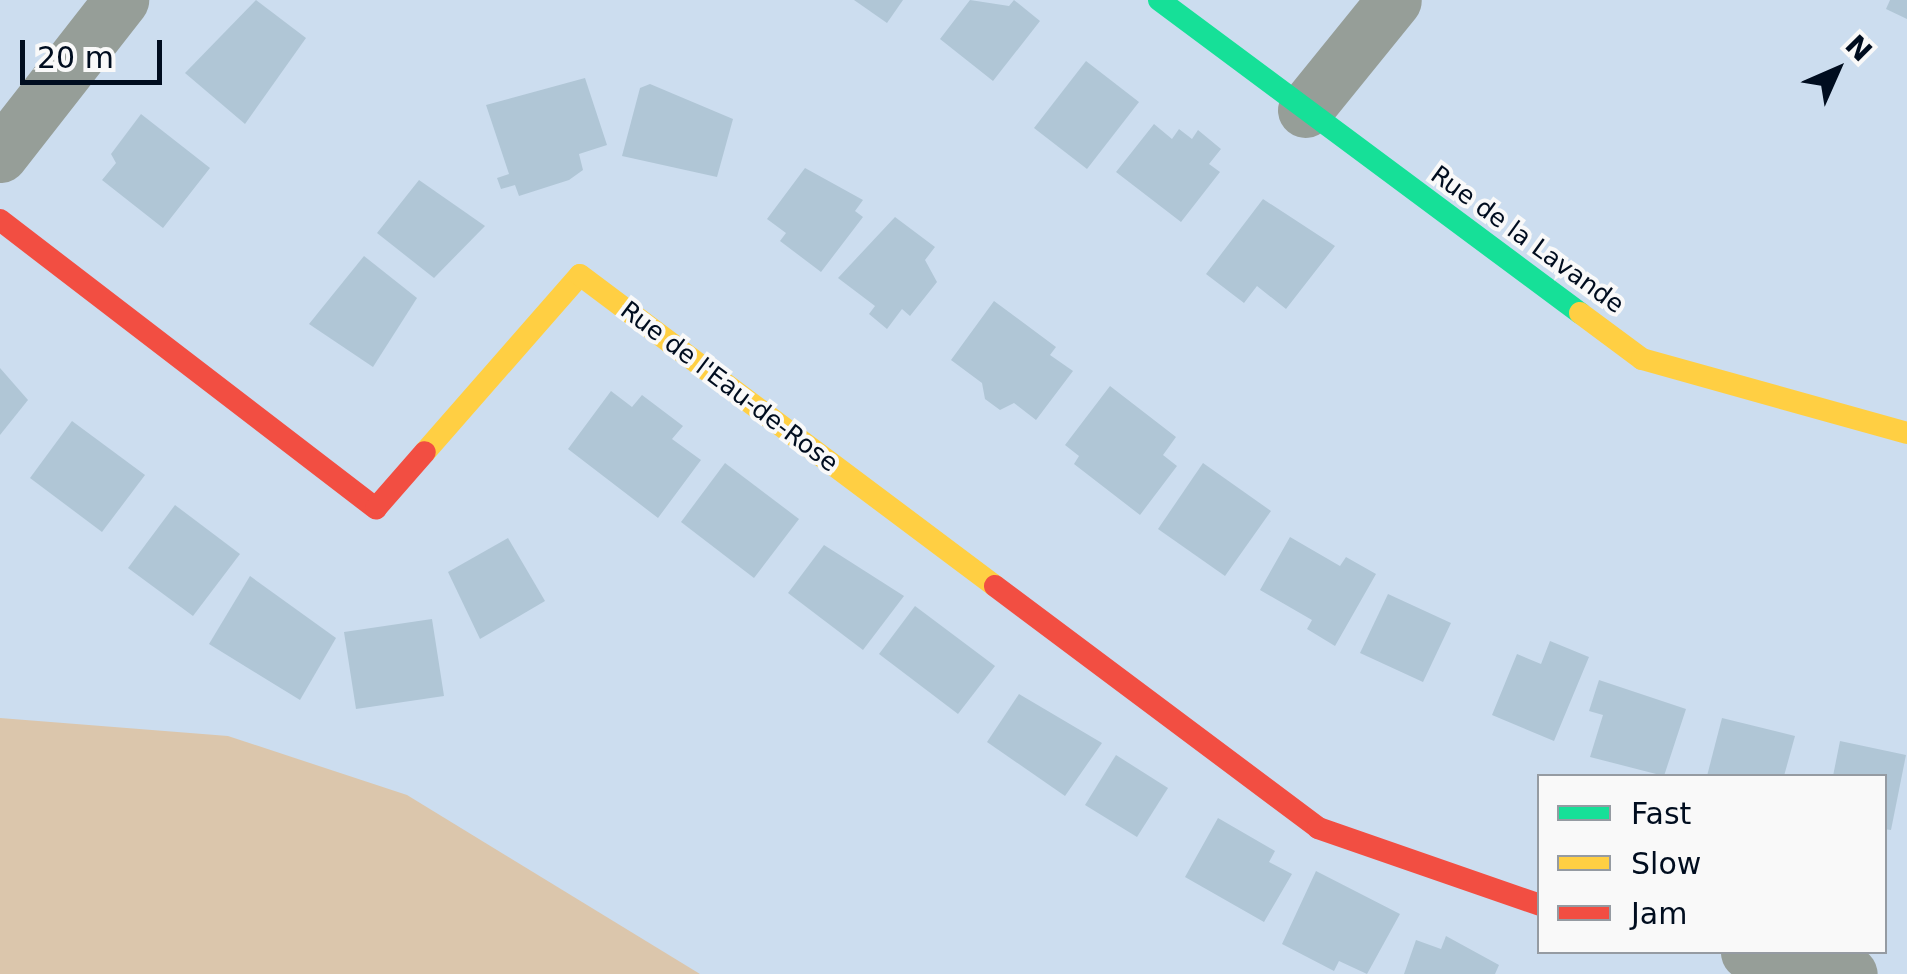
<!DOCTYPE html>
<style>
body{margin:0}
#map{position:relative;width:1907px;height:974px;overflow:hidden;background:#ccddef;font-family:"DejaVu Sans",sans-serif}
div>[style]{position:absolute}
.green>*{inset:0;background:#dbc6ac}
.building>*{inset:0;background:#b0c6d6}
.street>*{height:55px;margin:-27.5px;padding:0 27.5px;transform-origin:27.5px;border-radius:27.5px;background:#969e98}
.fast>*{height:22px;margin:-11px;padding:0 11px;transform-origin:11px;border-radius:11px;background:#16e098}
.slow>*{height:22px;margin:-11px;padding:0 11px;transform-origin:11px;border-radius:11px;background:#ffcf43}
.jam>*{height:22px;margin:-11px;padding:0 11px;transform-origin:11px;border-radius:11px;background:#f24e42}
span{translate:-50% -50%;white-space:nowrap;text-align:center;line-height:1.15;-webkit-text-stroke:8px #f9f9f9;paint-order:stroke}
.street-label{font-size:25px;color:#000d1f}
.legend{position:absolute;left:1537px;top:774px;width:350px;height:180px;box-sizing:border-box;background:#f9f9f9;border:2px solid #959ba2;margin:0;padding:12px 18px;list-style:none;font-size:30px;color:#000d1f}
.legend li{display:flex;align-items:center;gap:20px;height:50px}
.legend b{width:50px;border:2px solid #959ba2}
.north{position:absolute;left:1787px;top:20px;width:100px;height:100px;-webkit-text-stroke:8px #f9f9f9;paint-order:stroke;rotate:45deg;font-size:28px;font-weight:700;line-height:40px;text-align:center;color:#000d1f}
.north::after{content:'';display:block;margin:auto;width:35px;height:45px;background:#000d1f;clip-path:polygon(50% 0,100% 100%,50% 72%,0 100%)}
.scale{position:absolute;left:20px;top:40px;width:142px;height:45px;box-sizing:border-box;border:5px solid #000d1f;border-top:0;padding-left:12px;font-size:30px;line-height:35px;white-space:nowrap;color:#000d1f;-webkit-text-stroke:8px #f9f9f9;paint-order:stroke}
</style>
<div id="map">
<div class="green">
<div style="clip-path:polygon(0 718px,228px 736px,407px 795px,700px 974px,0 974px)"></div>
</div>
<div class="building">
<div style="clip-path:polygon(256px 0,306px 38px,245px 124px,185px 73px)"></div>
<div style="clip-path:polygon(854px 0,903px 0,887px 23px)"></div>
<div style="clip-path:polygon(970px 0,1009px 6px,1014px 0,1040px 21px,993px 81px,940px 39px)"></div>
<div style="clip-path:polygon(1890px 0,1907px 0,1907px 19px,1886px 9px)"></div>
<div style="clip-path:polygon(1086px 61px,1139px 102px,1087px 169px,1034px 128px)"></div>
<div style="clip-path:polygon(585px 78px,607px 145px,579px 154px,583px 170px,569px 180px,519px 196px,515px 185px,501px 189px,497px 178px,509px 174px,486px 105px)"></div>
<div style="clip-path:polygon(650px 84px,733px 119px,717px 177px,622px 156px,640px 88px)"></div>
<div style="clip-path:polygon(141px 114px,210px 168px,163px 228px,102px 180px,116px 163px,111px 154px)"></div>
<div style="clip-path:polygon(1154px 124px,1172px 139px,1179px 129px,1192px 139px,1198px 130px,1221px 149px,1209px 164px,1220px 172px,1181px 222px,1116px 172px)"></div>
<div style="clip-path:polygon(805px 168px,863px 200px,855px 211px,863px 217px,821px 272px,780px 241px,786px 233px,767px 219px)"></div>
<div style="clip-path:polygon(419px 180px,485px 226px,434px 278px,377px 233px)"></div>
<div style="clip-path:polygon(1263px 199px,1335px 246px,1286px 309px,1257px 286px,1244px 303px,1206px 274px)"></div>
<div style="clip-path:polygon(895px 217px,935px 247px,925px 260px,937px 282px,910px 316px,902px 309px,887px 329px,869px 314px,875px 306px,838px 278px)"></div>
<div style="clip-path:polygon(364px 256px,417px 298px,373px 367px,309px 324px)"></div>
<div style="clip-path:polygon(994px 301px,1056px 347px,1050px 355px,1073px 371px,1036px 420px,1014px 403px,1000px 410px,985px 399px,982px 383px,951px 360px)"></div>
<div style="clip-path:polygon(0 368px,28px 400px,0 435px)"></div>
<div style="clip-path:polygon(1110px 386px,1176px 437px,1163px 455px,1177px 466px,1140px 515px,1074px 464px,1079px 456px,1065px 445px)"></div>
<div style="clip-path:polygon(611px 391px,632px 407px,642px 395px,683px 426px,672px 439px,701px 460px,658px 518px,568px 449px)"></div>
<div style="clip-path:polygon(72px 421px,145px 475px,102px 532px,30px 478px)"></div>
<div style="clip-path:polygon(725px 463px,799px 519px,754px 578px,681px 522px)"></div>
<div style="clip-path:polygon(1203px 463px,1271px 511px,1225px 576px,1158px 529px)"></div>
<div style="clip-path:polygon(175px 505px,240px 554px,193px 616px,128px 568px)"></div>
<div style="clip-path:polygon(1290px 537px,1340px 566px,1346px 557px,1376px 574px,1335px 646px,1307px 629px,1312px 620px,1260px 590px)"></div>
<div style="clip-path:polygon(508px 538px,545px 601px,480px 639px,448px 572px)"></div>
<div style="clip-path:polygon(824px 545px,904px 596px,863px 650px,788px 593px)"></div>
<div style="clip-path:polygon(250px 576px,336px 638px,300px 700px,209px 644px)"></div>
<div style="clip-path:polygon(1388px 594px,1451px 623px,1423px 682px,1360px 653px)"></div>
<div style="clip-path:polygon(915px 606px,995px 666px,958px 714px,879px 654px)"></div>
<div style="clip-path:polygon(432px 619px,444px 696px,356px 709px,344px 632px)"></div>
<div style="clip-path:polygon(1550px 641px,1589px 657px,1554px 741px,1492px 715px,1517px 654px,1541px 664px)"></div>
<div style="clip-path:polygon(1599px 680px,1686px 709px,1664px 776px,1590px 757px,1603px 715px,1589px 711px)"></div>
<div style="clip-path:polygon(1019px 694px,1102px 743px,1065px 796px,987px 742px)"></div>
<div style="clip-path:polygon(1722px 718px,1795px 736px,1784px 776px,1707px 776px)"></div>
<div style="clip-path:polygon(1840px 741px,1906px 755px,1891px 830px,1884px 829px,1884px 776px,1833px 776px)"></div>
<div style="clip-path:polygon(1116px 755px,1168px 788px,1137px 837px,1085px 805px)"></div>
<div style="clip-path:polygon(1218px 818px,1275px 851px,1269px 862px,1292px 874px,1264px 922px,1185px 877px)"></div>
<div style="clip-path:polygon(1316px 871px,1400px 914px,1367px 974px,1339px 961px,1334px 971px,1282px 944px)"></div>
<div style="clip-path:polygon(1446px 936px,1499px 965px,1495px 974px,1404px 974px,1416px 940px,1441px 949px)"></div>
</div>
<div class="street">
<div style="left:1305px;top:110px;width:141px;rotate:-51deg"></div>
<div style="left:0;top:155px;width:197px;rotate:-52deg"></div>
<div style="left:1748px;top:952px;width:104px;rotate:12.2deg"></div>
</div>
<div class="fast">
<div style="left:1159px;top:0;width:525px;rotate:36.63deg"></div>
</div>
<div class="slow">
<div style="left:1580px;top:313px;width:77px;rotate:36.6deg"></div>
<div style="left:1642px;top:359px;width:275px;rotate:15.6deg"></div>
<div style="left:425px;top:452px;width:235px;rotate:-48.8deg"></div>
<div style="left:580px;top:275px;width:519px;rotate:36.85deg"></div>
</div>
<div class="jam">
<div style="left:0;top:220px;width:474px;rotate:37.5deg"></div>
<div style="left:376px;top:508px;width:74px;rotate:-48.8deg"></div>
<div style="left:995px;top:586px;width:404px;rotate:36.8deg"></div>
<div style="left:1318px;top:828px;width:235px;rotate:19.1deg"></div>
</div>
<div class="street-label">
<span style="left:1527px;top:240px;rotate:36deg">Rue de la Lavande</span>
<span style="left:729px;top:387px;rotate:37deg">Rue de l'Eau-de-Rose</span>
</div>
<ul class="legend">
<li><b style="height:12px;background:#16e098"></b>Fast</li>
<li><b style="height:12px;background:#ffcf43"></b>Slow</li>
<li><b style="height:12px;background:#f24e42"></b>Jam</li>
</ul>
<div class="north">N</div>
<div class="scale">20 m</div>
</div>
